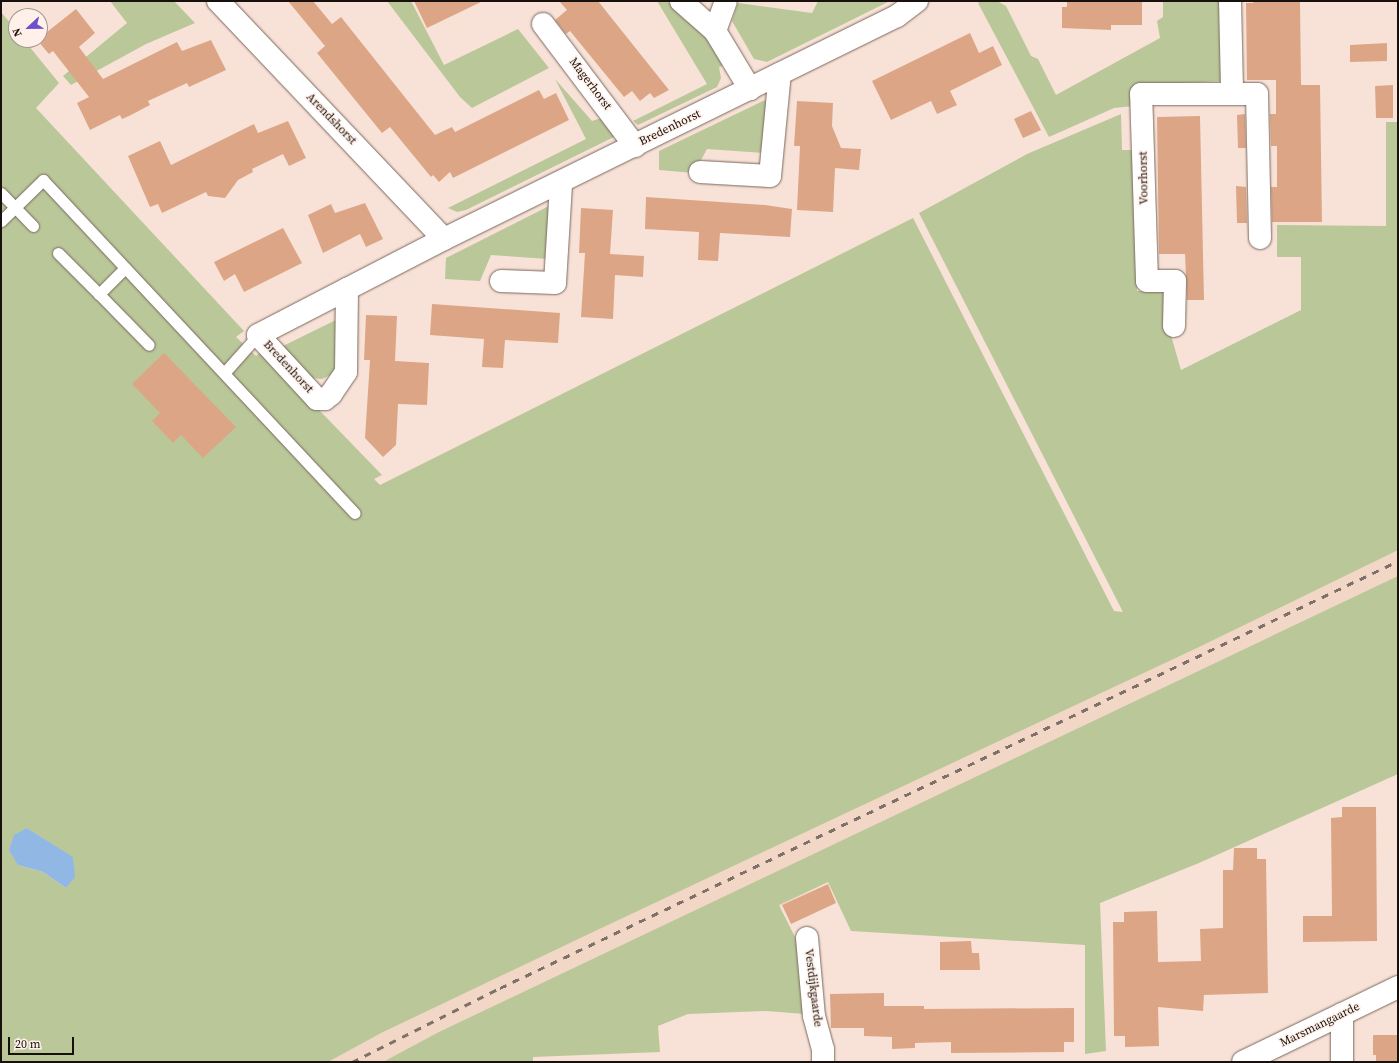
<!DOCTYPE html>
<style>
body{margin:0}
#map{position:relative;width:1399px;height:1063px;overflow:hidden;background:#f8e2d7;font-family:"Source Serif 4",serif}
div>[style]{position:absolute}
.built>*{inset:0;background:#f2d6c6}
.green>*{inset:0;background:#bac799}
.water>*{inset:0;background:#91b8e5}
.building>*{inset:0;background:#dca686}
.roads{filter:drop-shadow(0 0 1px #7a675d) drop-shadow(0 0 1px #7a675d)}
.service>*{height:11px;margin:-5.5px;padding:0 5.5px;transform-origin:5.5px;border-radius:5.5px;background:#fff}
.minor>*{height:22px;margin:-11px;padding:0 11px;transform-origin:11px;border-radius:11px;background:#fff}
.rail>*{height:3px;margin-top:-1.5px;transform-origin:0;background:repeating-linear-gradient(90deg,#7f716a 0 7px,transparent 0 14px)}
span{translate:-50% -50%;white-space:nowrap;text-align:center;line-height:1.15;-webkit-text-stroke:3px #fff1ea;paint-order:stroke}
.street-label{font-size:12px;color:#17100c}
.frame{position:absolute;inset:0;border:2px solid #17100c;pointer-events:none}
.north{position:absolute;left:8px;top:8px;width:40px;height:40px;box-sizing:border-box;background:#fff1ea;border:1px solid #a29791;border-radius:50%;rotate:248deg;font-size:11px;font-weight:700;line-height:16px;text-align:center;color:#17100c}
.north::after{content:'';display:block;margin:auto;width:14px;height:18px;background:#6c51ca;clip-path:polygon(50% 0,100% 100%,50% 72%,0 100%)}
.scale{position:absolute;left:8px;top:1037px;width:66px;height:18px;box-sizing:border-box;border:2px solid #17100c;border-top:0;padding-left:5px;font-size:12px;line-height:14px;white-space:nowrap;color:#17100c;-webkit-text-stroke:3px #fff1ea;paint-order:stroke}
</style>
<div id="map">
<div class="built">
<div style="clip-path:polygon(1398px 531px,1398px 636px,828px 882px,471px 1062px,263px 1062px)"></div>
</div>
<div class="green">
<div style="clip-path:polygon(110px 1px,174px 1px,195px 23px,146px 44px,71px 85px,63px 76px,127px 23px)"></div>
<div style="clip-path:polygon(387px 1px,411px 1px,444px 65px,518px 29px,549px 68px,472px 108px,460px 97px)"></div>
<div style="clip-path:polygon(657px 1px,667px 1px,705px 32px,726px 65px,719px 67px,721px 78px,717px 87px,638px 125px,633px 121px,707px 84px)"></div>
<div style="clip-path:polygon(818px 1px,890px 1px,767px 62px,754px 59px,732px 21px,738px 3px,812px 13px)"></div>
<div style="clip-path:polygon(981px 1px,997px 1px,1006px 6px,1031px 56px,1038px 59px,1056px 95px,1160px 38px,1157px 21px,1163px 17px,1163px 1px,1223px 1px,1224px 81px,1159px 84px,1133px 106px,1114px 108px,1049px 137px,978px 3px)"></div>
<div style="clip-path:polygon(evenodd,1px 12px,16px 30px,16px 40px,24px 40px,59px 83px,36px 108px,244px 331px,236px 337px,256px 356px,262px 351px,382px 475px,374px 479px,380px 485px,913px 218px,1114px 611px,1123px 612px,919px 213px,1027px 154px,1121px 114px,1122px 150px,1135px 150px,1137px 291px,1167px 291px,1168px 325px,1181px 370px,1301px 310px,1301px 257px,1277px 257px,1277px 225px,1386px 226px,1386px 122px,1398px 122px,1398px 550px,1199px 647px,593px 932px,381px 1033px,328px 1062px,1px 1062px,1px 12px,27px 828px,72px 857px,66px 888px,43px 872px,18px 865px,27px 828px)"></div>
<div style="clip-path:polygon(555px 79px,592px 121px,608px 116px,622px 133px,466px 210px,457px 212px,448px 208px,586px 139px)"></div>
<div style="clip-path:polygon(767px 99px,764px 153px,707px 149px,694px 173px,659px 170px,659px 151px)"></div>
<div style="clip-path:polygon(551px 205px,548px 259px,491px 255px,480px 281px,445px 279px,446px 258px)"></div>
<div style="clip-path:polygon(340px 318px,335px 373px,322px 379px,311px 378px,281px 347px)"></div>
<div style="clip-path:polygon(1398px 576px,1398px 774px,1199px 863px,1100px 903px,1106px 1051px,1085px 1054px,1085px 945px,851px 931px,828px 882px,779px 905px,804px 955px,805px 1014px,766px 1011px,688px 1014px,658px 1026px,660px 1052px,533px 1057px,533px 1062px,383px 1062px,439px 1032px)"></div>
</div>
<div class="water">
<div style="clip-path:polygon(27px 828px,73px 857px,75px 877px,66px 888px,43px 872px,18px 865px,9px 850px,14px 835px)"></div>
</div>
<div class="building">
<div style="clip-path:polygon(288px 1px,313px 1px,332px 24px,341px 17px,435px 135px,452px 127px,455px 132px,539px 90px,544px 99px,556px 93px,569px 120px,453px 178px,450px 172px,439px 182px,433px 175px,431px 177px,390px 127px,382px 133px,317px 53px,325px 46px)"></div>
<div style="clip-path:polygon(414px 1px,483px 1px,427px 28px)"></div>
<div style="clip-path:polygon(559px 1px,598px 1px,669px 90px,654px 98px,650px 93px,640px 101px,632px 91px,624px 97px,570px 31px,566px 34px,555px 20px,567px 10px)"></div>
<div style="clip-path:polygon(1067px 1px,1142px 1px,1142px 25px,1111px 25px,1111px 30px,1062px 28px,1062px 7px,1067px 7px)"></div>
<div style="clip-path:polygon(1253px 1px,1300px 1px,1301px 85px,1320px 85px,1322px 222px,1272px 222px,1271px 187px,1277px 187px,1277px 146px,1271px 146px,1270px 114px,1276px 114px,1276px 80px,1247px 80px,1246px 3px,1253px 3px)"></div>
<div style="clip-path:polygon(76px 9px,95px 33px,79px 47px,103px 79px,177px 42px,182px 51px,211px 40px,226px 70px,189px 87px,187px 83px,148px 101px,150px 105px,131px 115px,122px 119px,120px 115px,90px 130px,77px 103px,89px 97px,53px 51px,49px 54px,37px 40px)"></div>
<div style="clip-path:polygon(970px 33px,979px 53px,993px 46px,1002px 65px,950px 91px,957px 105px,937px 114px,931px 101px,891px 120px,872px 81px)"></div>
<div style="clip-path:polygon(1387px 43px,1387px 61px,1350px 62px,1350px 45px)"></div>
<div style="clip-path:polygon(1393px 85px,1393px 118px,1376px 118px,1375px 86px)"></div>
<div style="clip-path:polygon(797px 101px,833px 103px,832px 126px,841px 148px,861px 149px,859px 170px,835px 168px,833px 212px,797px 210px,800px 146px,794px 146px)"></div>
<div style="clip-path:polygon(1031px 111px,1041px 130px,1023px 138px,1014px 119px)"></div>
<div style="clip-path:polygon(1245px 114px,1246px 148px,1238px 148px,1237px 115px)"></div>
<div style="clip-path:polygon(1200px 116px,1204px 300px,1187px 300px,1185px 254px,1159px 254px,1157px 117px)"></div>
<div style="clip-path:polygon(288px 121px,306px 158px,289px 166px,283px 154px,252px 169px,253px 172px,238px 180px,225px 198px,208px 196px,206px 192px,162px 213px,158px 204px,150px 207px,128px 156px,160px 141px,171px 165px,254px 124px,258px 133px)"></div>
<div style="clip-path:polygon(1236px 186px,1246px 187px,1247px 223px,1237px 223px)"></div>
<div style="clip-path:polygon(646px 197px,765px 205px,792px 209px,790px 237px,720px 233px,718px 261px,698px 260px,699px 232px,645px 229px)"></div>
<div style="clip-path:polygon(365px 203px,383px 239px,366px 247px,360px 234px,323px 253px,308px 215px,331px 204px,335px 213px)"></div>
<div style="clip-path:polygon(581px 208px,613px 210px,610px 254px,644px 256px,643px 277px,615px 275px,613px 319px,581px 317px,585px 253px,579px 253px)"></div>
<div style="clip-path:polygon(283px 228px,302px 263px,244px 292px,235px 274px,224px 281px,214px 262px)"></div>
<div style="clip-path:polygon(432px 304px,560px 313px,558px 343px,505px 340px,503px 368px,482px 367px,484px 339px,430px 335px)"></div>
<div style="clip-path:polygon(366px 315px,397px 316px,395px 361px,429px 363px,427px 405px,398px 404px,396px 445px,383px 457px,365px 438px,370px 360px,364px 360px)"></div>
<div style="clip-path:polygon(164px 353px,236px 427px,203px 458px,181px 435px,173px 443px,152px 421px,160px 413px,132px 384px)"></div>
<div style="clip-path:polygon(1342px 807px,1376px 807px,1377px 941px,1303px 942px,1303px 916px,1332px 916px,1331px 818px,1342px 817px)"></div>
<div style="clip-path:polygon(1234px 848px,1257px 848px,1257px 859px,1266px 859px,1268px 993px,1204px 995px,1203px 1011px,1158px 1007px,1159px 1046px,1125px 1047px,1125px 1036px,1114px 1036px,1113px 922px,1124px 922px,1124px 912px,1157px 911px,1158px 962px,1201px 961px,1200px 929px,1223px 928px,1223px 870px,1233px 870px)"></div>
<div style="clip-path:polygon(828px 884px,836px 903px,791px 924px,782px 905px)"></div>
<div style="clip-path:polygon(971px 941px,972px 953px,979px 953px,980px 970px,940px 970px,940px 942px)"></div>
<div style="clip-path:polygon(884px 993px,884px 1006px,924px 1006px,924px 1009px,1074px 1008px,1074px 1042px,1064px 1042px,1064px 1052px,951px 1053px,951px 1042px,915px 1043px,915px 1048px,892px 1049px,892px 1037px,864px 1036px,864px 1028px,831px 1028px,830px 994px)"></div>
<div style="clip-path:polygon(1373px 1035px,1398px 1035px,1398px 1062px,1376px 1062px,1376px 1055px,1373px 1055px)"></div>
</div>
<div class="roads">
<div class="service">
<div style="left:1px;top:193px;width:46px;rotate:45.9deg"></div>
<div style="left:1px;top:221px;width:59px;rotate:-44.3deg"></div>
<div style="left:43px;top:180px;width:456px;rotate:46.9deg"></div>
<div style="left:58px;top:253px;width:58px;rotate:45deg"></div>
<div style="left:125px;top:268px;width:37px;rotate:135deg"></div>
<div style="left:99px;top:294px;width:71px;rotate:45.6deg"></div>
<div style="left:225px;top:372px;width:50px;rotate:-48.3deg"></div>
</div>
<div class="minor">
<div style="left:218px;top:1px;width:328px;rotate:46.5deg"></div>
<div style="left:681px;top:1px;width:45px;rotate:41.4deg"></div>
<div style="left:715px;top:31px;width:68px;rotate:58.9deg"></div>
<div style="left:1230px;top:1px;width:91px;rotate:88.7deg"></div>
<div style="left:543px;top:24px;width:153px;rotate:53deg"></div>
<div style="left:715px;top:31px;width:32px;rotate:-70deg"></div>
<div style="left:700px;top:172px;width:70px;rotate:3.3deg"></div>
<div style="left:770px;top:176px;width:103px;rotate:-84.5deg"></div>
<div style="left:501px;top:281px;width:54px;rotate:2.1deg"></div>
<div style="left:555px;top:283px;width:99px;rotate:-86.5deg"></div>
<div style="left:347px;top:289px;width:83px;rotate:90.7deg"></div>
<div style="left:346px;top:372px;width:27px;rotate:124deg"></div>
<div style="left:331px;top:394px;width:8px;rotate:140deg"></div>
<div style="left:325px;top:399px;width:8px;rotate:180deg"></div>
<div style="left:317px;top:399px;width:87px;rotate:-132.7deg"></div>
<div style="left:258px;top:335px;width:100px;rotate:-27.3deg"></div>
<div style="left:347px;top:289px;width:109px;rotate:-27.3deg"></div>
<div style="left:444px;top:239px;width:505px;rotate:-26.21deg"></div>
<div style="left:897px;top:16px;width:25px;rotate:-37deg"></div>
<div style="left:1174px;top:326px;width:45px;rotate:-88.7deg"></div>
<div style="left:1175px;top:281px;width:28px;rotate:180deg"></div>
<div style="left:1147px;top:281px;width:187px;rotate:-91.8deg"></div>
<div style="left:1141px;top:94px;width:116px"></div>
<div style="left:1257px;top:94px;width:144px;rotate:88.8deg"></div>
<div style="left:807px;top:938px;width:78px;rotate:84.9deg"></div>
<div style="left:814px;top:1016px;width:34px;rotate:75deg"></div>
<div style="left:823px;top:1049px;width:13px;rotate:90deg"></div>
<div style="left:1342px;top:1014px;width:48px;rotate:90deg"></div>
<div style="left:1243px;top:1062px;width:172px;rotate:-25.8deg"></div>
</div>
</div>
<div class="rail">
<div style="left:352px;top:1062px;width:165px;rotate:-26.6deg"></div>
<div style="left:500px;top:988px;width:994px;rotate:-25.43deg"></div>
</div>
<div class="street-label">
<span style="left:590px;top:84px;rotate:53deg">Magerhorst</span>
<span style="left:331px;top:119px;rotate:46deg">Arendshorst</span>
<span style="left:670px;top:128px;rotate:-26deg">Bredenhorst</span>
<span style="left:1144px;top:178px;rotate:-91deg">Voorhorst</span>
<span style="left:288px;top:367px;rotate:47deg">Bredenhorst</span>
<span style="left:813px;top:988px;rotate:83deg">Vestdijkgaarde</span>
<span style="left:1320px;top:1025px;rotate:-26deg">Marsmangaarde</span>
</div>
<div class="frame"></div>
<div class="north">N</div>
<div class="scale">20 m</div>
</div>
